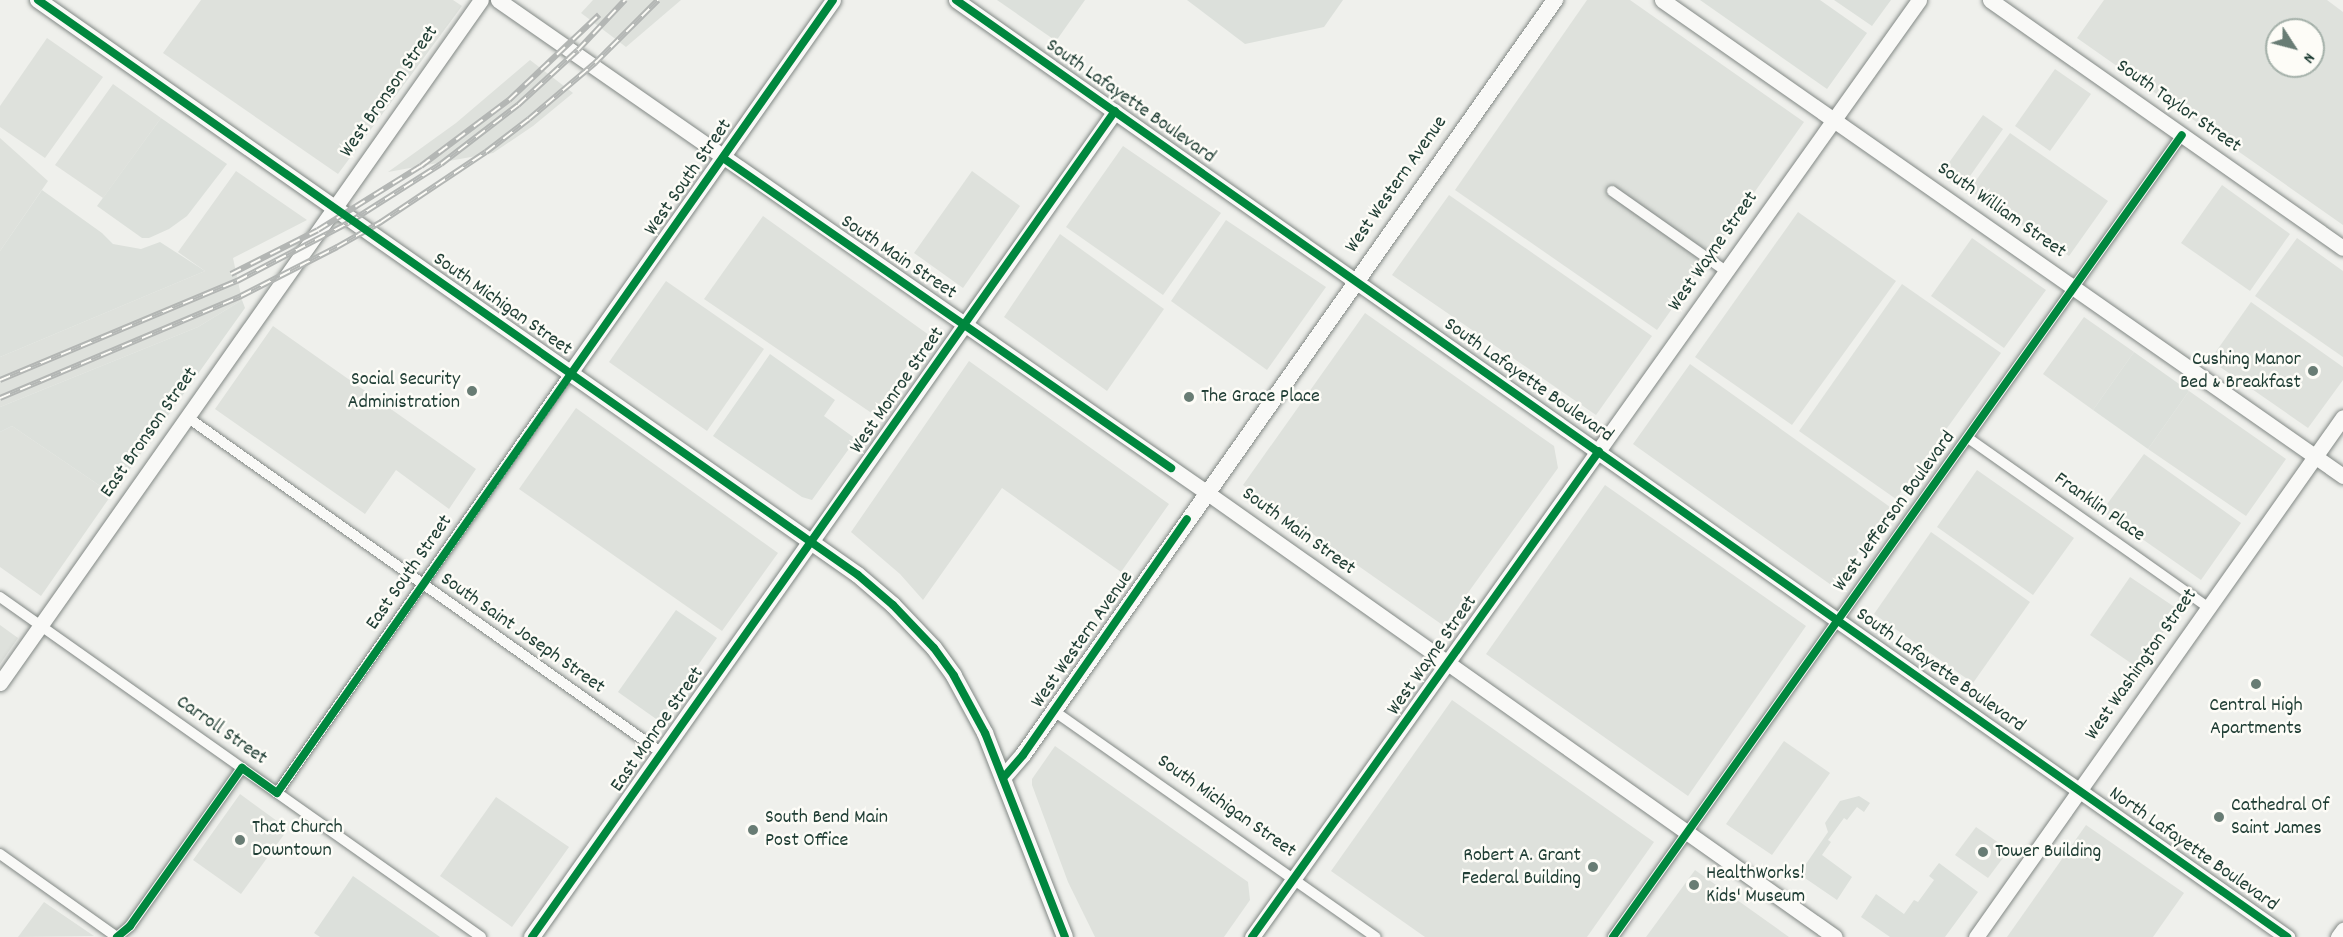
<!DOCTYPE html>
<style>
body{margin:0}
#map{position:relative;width:2343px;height:937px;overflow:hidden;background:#eff0ec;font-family:Dekko,sans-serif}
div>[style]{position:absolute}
.built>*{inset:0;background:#dee1dc}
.green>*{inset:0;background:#dce0db}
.roads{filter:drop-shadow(0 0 2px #828885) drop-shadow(0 0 2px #828885)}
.street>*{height:10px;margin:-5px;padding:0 5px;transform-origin:5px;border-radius:5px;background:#f9f9f7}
.secondary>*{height:15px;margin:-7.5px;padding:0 7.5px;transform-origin:7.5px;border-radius:7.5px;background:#f9f9f7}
.primary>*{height:16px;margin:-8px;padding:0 8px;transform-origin:8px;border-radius:8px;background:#f9f9f7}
.rail>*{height:6px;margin-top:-3px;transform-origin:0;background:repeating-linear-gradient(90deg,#fdfcf7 0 11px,#b3b6b4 0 22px);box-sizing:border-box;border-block:2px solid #b3b6b4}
.cycleway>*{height:8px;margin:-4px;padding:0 4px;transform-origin:4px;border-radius:4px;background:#00873e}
.dots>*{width:16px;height:16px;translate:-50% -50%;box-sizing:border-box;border:3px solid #fdfcf7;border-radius:50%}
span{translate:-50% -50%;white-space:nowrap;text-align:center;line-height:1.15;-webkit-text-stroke:5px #fdfcf7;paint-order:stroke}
.street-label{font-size:20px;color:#1f3d34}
.poi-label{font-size:20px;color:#1f3d34}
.right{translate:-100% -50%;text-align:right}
.left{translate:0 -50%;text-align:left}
.north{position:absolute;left:2265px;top:18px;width:60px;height:60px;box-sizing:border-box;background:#fdfcf7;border:2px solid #a4b0a9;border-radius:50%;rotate:126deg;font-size:16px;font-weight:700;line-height:24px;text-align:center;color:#1f3d34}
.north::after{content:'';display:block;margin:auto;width:21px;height:27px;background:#687c74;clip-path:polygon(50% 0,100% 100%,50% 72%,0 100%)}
</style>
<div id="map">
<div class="built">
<div style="clip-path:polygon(201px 0,453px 0,462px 6px,338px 174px,163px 53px)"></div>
<div style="clip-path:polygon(593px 0,681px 0,626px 47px,581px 13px)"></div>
<div style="clip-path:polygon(1587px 0,1630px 0,1804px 122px,1657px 330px,1455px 190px)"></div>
<div style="clip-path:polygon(evenodd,2104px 0,2327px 0,2343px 12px,2343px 225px,2077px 38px,2104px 0,2277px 30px,2313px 30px,2313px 66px,2277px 66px,2277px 30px)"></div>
<div style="clip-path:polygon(47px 38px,103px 77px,45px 158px,0 127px,0 106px)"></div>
<div style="clip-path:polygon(530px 60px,573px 93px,533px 126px,493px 153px,388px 172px,456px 123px)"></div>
<div style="clip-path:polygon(2055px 69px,2091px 94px,2050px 151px,2015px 126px)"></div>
<div style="clip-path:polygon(113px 84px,161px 118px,103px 198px,55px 165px)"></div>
<div style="clip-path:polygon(1983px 115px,2003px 129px,1963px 186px,1943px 171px)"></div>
<div style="clip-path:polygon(2010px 133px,2108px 201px,2069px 256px,1969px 190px)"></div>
<div style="clip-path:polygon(0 138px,48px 181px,0 251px)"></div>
<div style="clip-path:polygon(1123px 146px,1221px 213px,1163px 295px,1066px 227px)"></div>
<div style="clip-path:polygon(236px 171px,307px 220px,233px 258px,242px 300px,198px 327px,0 407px,0 357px,205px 271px,178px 252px)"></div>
<div style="clip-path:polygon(972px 171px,1020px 206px,963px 288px,914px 253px)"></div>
<div style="clip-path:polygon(2222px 185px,2290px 234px,2250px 291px,2181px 243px)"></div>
<div style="clip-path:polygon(1449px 195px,1652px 336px,1596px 415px,1392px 275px)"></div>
<div style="clip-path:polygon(1798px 212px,1896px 281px,1792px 425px,1695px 357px)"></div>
<div style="clip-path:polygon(763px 216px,929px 335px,873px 414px,704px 299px)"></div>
<div style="clip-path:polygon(1226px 220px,1326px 287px,1267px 370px,1171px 301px)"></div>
<div style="clip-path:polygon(1060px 234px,1164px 309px,1107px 391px,1004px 317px)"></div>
<div style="clip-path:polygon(1972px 238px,2046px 290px,2004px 348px,1931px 296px)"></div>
<div style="clip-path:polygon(2297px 238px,2343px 271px,2343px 357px,2255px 296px)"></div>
<div style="clip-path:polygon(666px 281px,764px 349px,707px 431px,609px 362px)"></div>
<div style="clip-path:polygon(1902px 284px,2001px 353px,1896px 499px,1799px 431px)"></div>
<div style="clip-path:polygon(2251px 302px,2343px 367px,2343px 380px,2308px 428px,2210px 360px)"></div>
<div style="clip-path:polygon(1365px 313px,1554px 446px,1558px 468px,1444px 626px,1243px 485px)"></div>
<div style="clip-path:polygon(2084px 317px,2134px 352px,2093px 410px,2043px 374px)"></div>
<div style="clip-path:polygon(273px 326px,476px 469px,449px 509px,396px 470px,365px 514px,215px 409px)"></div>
<div style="clip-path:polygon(969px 361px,1169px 504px,1121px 572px,1002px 488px,923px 600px,900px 574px,851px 532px)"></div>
<div style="clip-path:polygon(1690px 364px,1890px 507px,1834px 587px,1633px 444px)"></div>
<div style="clip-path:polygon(2189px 391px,2286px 459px,2246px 516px,2148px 449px)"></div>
<div style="clip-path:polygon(576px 408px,778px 553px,722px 631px,519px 489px)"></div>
<div style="clip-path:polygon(12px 426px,112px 494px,41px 596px,0 567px,0 432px)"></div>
<div style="clip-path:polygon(2144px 454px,2241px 523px,2201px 580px,2102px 511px)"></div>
<div style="clip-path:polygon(1977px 470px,2074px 538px,2033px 595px,1937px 527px)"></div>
<div style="clip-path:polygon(1605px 485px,1806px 626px,1688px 796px,1486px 654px)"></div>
<div style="clip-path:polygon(1931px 532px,2030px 602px,1973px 683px,1874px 614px)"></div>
<div style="clip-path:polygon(2130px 577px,2179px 610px,2138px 668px,2090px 635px)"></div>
<div style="clip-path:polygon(0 625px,18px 638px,0 664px)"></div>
<div style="clip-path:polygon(1452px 700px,1654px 842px,1587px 937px,1425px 937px,1331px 871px)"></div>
<div style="clip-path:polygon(1784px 741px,1830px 773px,1772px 855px,1726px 824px)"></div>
<div style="clip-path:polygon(1055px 746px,1248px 882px,1250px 900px,1224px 937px,1095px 937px,1068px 882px,1032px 785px,1032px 779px)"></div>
<div style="clip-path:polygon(240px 794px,288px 829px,241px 894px,193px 860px)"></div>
<div style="clip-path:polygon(496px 797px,569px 847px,512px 927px,440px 876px)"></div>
<div style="clip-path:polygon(2086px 825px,2184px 893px,2153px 937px,2007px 937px)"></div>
<div style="clip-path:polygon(1976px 827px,2009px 850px,1988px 878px,1955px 855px)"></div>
<div style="clip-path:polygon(1695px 870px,1789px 937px,1646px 937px)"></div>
<div style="clip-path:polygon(44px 902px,94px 936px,18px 937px)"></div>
</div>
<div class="green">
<div style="clip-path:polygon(997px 0,1085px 0,1056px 41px)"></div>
<div style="clip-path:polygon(1187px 0,1343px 0,1324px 27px,1245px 44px)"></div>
<div style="clip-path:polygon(1700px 0,1820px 0,1867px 33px,1827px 89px)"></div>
<div style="clip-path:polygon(1834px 0,1891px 0,1872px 26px)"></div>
<div style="clip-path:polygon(161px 118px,227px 164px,187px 216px,169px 229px,149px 238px,142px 238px,97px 206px)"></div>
<div style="clip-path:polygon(42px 190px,102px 233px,113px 244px,141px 249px,160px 242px,205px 271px,0 357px,0 251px)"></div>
<div style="clip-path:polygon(242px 300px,245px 308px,112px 494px,12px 426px,0 432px,0 407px,198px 327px)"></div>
<div style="clip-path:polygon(2134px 352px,2189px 391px,2148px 449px,2093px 410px)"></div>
<div style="clip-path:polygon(770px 354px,835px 400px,824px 416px,856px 439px,812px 500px,802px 497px,713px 436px)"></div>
<div style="clip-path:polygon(676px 610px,717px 638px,659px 721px,618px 692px)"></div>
<div style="clip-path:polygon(1859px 796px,1870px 803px,1864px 812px,1857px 807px,1847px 820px,1844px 818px,1828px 840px,1831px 842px,1822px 855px,1852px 877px,1837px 900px,1799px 874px,1828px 832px,1825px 823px,1840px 801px)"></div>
<div style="clip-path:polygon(1939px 863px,1978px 892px,1945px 937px,1890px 937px,1861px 917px,1876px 894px,1904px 914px,1914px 900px,1918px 902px,1934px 880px,1929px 876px)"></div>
<div style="clip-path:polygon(353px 876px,440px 937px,320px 937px,314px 933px)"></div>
</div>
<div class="roads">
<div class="street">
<div style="left:1612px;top:191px;width:139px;rotate:35.1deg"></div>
<div style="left:187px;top:417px;width:582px;rotate:35.27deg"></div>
<div style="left:1968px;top:438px;width:294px;rotate:35.2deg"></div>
<div style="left:0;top:597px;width:589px;rotate:35.25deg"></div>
<div style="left:1054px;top:711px;width:393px;rotate:35.1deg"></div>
<div style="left:277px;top:793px;width:512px;rotate:-55.1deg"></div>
<div style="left:0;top:854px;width:143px;rotate:35.4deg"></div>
<div style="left:117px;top:937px;width:17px;rotate:-40deg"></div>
<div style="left:130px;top:926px;width:194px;rotate:-54.7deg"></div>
<div style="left:1613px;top:937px;width:983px;rotate:-54.65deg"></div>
</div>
<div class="secondary">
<div style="left:498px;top:0;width:862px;rotate:34.8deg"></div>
<div style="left:1206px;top:492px;width:770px;rotate:35.28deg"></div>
<div style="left:956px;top:0;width:1628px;rotate:35.14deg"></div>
<div style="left:1662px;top:0;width:831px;rotate:34.95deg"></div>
<div style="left:1990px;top:0;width:431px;rotate:35.1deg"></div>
<div style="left:570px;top:373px;width:456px;rotate:-54.8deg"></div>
<div style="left:811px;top:542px;width:527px;rotate:-54.8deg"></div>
<div style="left:0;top:683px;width:835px;rotate:-54.85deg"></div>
<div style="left:1252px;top:937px;width:1150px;rotate:-54.55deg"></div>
<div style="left:1976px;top:937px;width:636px;rotate:-54.79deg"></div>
<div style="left:2338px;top:937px;width:9px;rotate:-54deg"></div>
</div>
<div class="primary">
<div style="left:38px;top:0;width:944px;rotate:35.04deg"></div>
<div style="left:811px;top:542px;width:57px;rotate:35.1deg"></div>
<div style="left:858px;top:575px;width:46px;rotate:40.6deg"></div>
<div style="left:893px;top:605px;width:59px;rotate:46.4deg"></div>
<div style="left:934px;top:648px;width:34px;rotate:54deg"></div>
<div style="left:954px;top:676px;width:65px;rotate:61.5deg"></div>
<div style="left:985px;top:733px;width:219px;rotate:68.6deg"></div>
<div style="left:1004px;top:777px;width:29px;rotate:-49deg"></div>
<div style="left:1023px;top:755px;width:924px;rotate:-54.83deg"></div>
<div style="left:532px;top:937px;width:484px;rotate:-54.8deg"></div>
</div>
</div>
<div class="rail">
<div style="left:231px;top:274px;width:97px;rotate:-26.8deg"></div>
<div style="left:318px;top:230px;width:121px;rotate:-31.9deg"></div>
<div style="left:421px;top:166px;width:110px;rotate:-36.9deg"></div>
<div style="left:509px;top:100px;width:124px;rotate:-43.4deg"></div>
<div style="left:0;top:380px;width:257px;rotate:-22.7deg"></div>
<div style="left:237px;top:281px;width:125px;rotate:-27.6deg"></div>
<div style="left:348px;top:223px;width:110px;rotate:-32.4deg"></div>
<div style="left:441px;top:164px;width:97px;rotate:-37.5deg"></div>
<div style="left:518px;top:105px;width:81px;rotate:-42.5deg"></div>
<div style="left:578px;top:50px;width:69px;rotate:-46.8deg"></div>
<div style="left:0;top:398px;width:262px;rotate:-22.9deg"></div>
<div style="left:241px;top:296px;width:108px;rotate:-27deg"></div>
<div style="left:337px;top:247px;width:51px;rotate:-29.6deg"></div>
<div style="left:381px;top:222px;width:126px;rotate:-33.7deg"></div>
<div style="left:486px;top:152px;width:54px;rotate:-37.5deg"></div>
<div style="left:529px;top:119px;width:87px;rotate:-40.3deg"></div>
<div style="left:595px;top:63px;width:89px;rotate:-45deg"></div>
</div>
<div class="cycleway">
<div style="left:38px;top:0;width:944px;rotate:35.04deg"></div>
<div style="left:811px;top:542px;width:57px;rotate:35.1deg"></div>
<div style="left:858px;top:575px;width:46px;rotate:40.6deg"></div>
<div style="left:893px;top:605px;width:59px;rotate:46.4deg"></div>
<div style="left:934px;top:648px;width:34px;rotate:54deg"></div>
<div style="left:954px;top:676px;width:65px;rotate:61.5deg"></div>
<div style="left:985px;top:733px;width:219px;rotate:68.6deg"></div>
<div style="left:956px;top:0;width:1628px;rotate:35.14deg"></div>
<div style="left:723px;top:158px;width:545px;rotate:34.68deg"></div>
<div style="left:1004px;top:777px;width:29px;rotate:-49deg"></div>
<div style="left:1023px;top:755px;width:287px;rotate:-55.2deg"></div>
<div style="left:117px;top:937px;width:17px;rotate:-40deg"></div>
<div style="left:130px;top:926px;width:194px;rotate:-54.7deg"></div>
<div style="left:242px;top:768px;width:43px;rotate:35.5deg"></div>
<div style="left:277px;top:793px;width:968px;rotate:-54.96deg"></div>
<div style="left:532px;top:937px;width:1011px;rotate:-54.79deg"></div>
<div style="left:1252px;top:937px;width:597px;rotate:-54.47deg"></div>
<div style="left:1613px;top:937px;width:983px;rotate:-54.65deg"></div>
</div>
<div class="dots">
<div style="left:2313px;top:371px;background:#687c74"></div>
<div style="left:472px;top:391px;background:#687c74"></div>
<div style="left:1189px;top:397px;background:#687c74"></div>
<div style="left:2256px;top:684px;background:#687c74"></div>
<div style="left:2219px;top:817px;background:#687c74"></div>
<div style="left:753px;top:830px;background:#687c74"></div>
<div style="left:240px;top:840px;background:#687c74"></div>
<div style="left:1983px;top:852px;background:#687c74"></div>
<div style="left:1593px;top:867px;background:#687c74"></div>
<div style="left:1694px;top:885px;background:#687c74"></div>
</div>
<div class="street-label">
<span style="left:390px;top:92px;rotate:-55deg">West Bronson Street</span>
<span style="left:1130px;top:102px;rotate:35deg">South Lafayette Boulevard</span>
<span style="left:2178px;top:107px;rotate:35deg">South Taylor Street</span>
<span style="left:689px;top:178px;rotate:-55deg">West South Street</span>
<span style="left:1397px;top:185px;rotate:-55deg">West Western Avenue</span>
<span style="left:2001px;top:211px;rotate:35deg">South William Street</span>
<span style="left:1714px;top:252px;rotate:-55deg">West Wayne Street</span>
<span style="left:898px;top:258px;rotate:34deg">South Main Street</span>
<span style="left:502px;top:305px;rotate:35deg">South Michigan Street</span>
<span style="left:1528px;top:381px;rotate:35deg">South Lafayette Boulevard</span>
<span style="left:898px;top:391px;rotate:-55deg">West Monroe Street</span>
<span style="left:150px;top:433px;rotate:-55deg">East Bronson Street</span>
<span style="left:2099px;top:508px;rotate:35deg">Franklin Place</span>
<span style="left:1895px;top:512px;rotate:-54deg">West Jefferson Boulevard</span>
<span style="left:1298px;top:532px;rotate:36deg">South Main Street</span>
<span style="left:410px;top:573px;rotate:-55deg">East South Street</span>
<span style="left:522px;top:634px;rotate:35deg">South Saint Joseph Street</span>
<span style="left:1083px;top:640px;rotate:-55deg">West Western Avenue</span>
<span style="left:1433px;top:656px;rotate:-55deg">West Wayne Street</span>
<span style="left:2142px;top:665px;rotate:-55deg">West Washington Street</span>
<span style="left:1940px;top:671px;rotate:35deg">South Lafayette Boulevard</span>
<span style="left:658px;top:730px;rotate:-55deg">East Monroe Street</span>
<span style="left:221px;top:731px;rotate:35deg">Carroll Street</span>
<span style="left:1226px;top:807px;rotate:35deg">South Michigan Street</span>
<span style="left:2193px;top:850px;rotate:35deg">North Lafayette Boulevard</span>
</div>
<div class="poi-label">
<span class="right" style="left:2301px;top:372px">Cushing Manor<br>Bed &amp; Breakfast</span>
<span class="right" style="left:460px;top:392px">Social Security<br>Administration</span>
<span class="left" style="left:1201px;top:397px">The Grace Place</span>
<span style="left:2256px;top:718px">Central High<br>Apartments</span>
<span class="left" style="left:2231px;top:818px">Cathedral Of<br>Saint James</span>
<span class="left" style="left:765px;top:830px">South Bend Main<br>Post Office</span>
<span class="left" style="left:252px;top:840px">That Church<br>Downtown</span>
<span class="left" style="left:1995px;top:852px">Tower Building</span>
<span class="right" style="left:1581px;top:868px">Robert A. Grant<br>Federal Building</span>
<span class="left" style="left:1706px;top:886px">HealthWorks!<br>Kids' Museum</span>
</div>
<div class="north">N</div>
</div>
